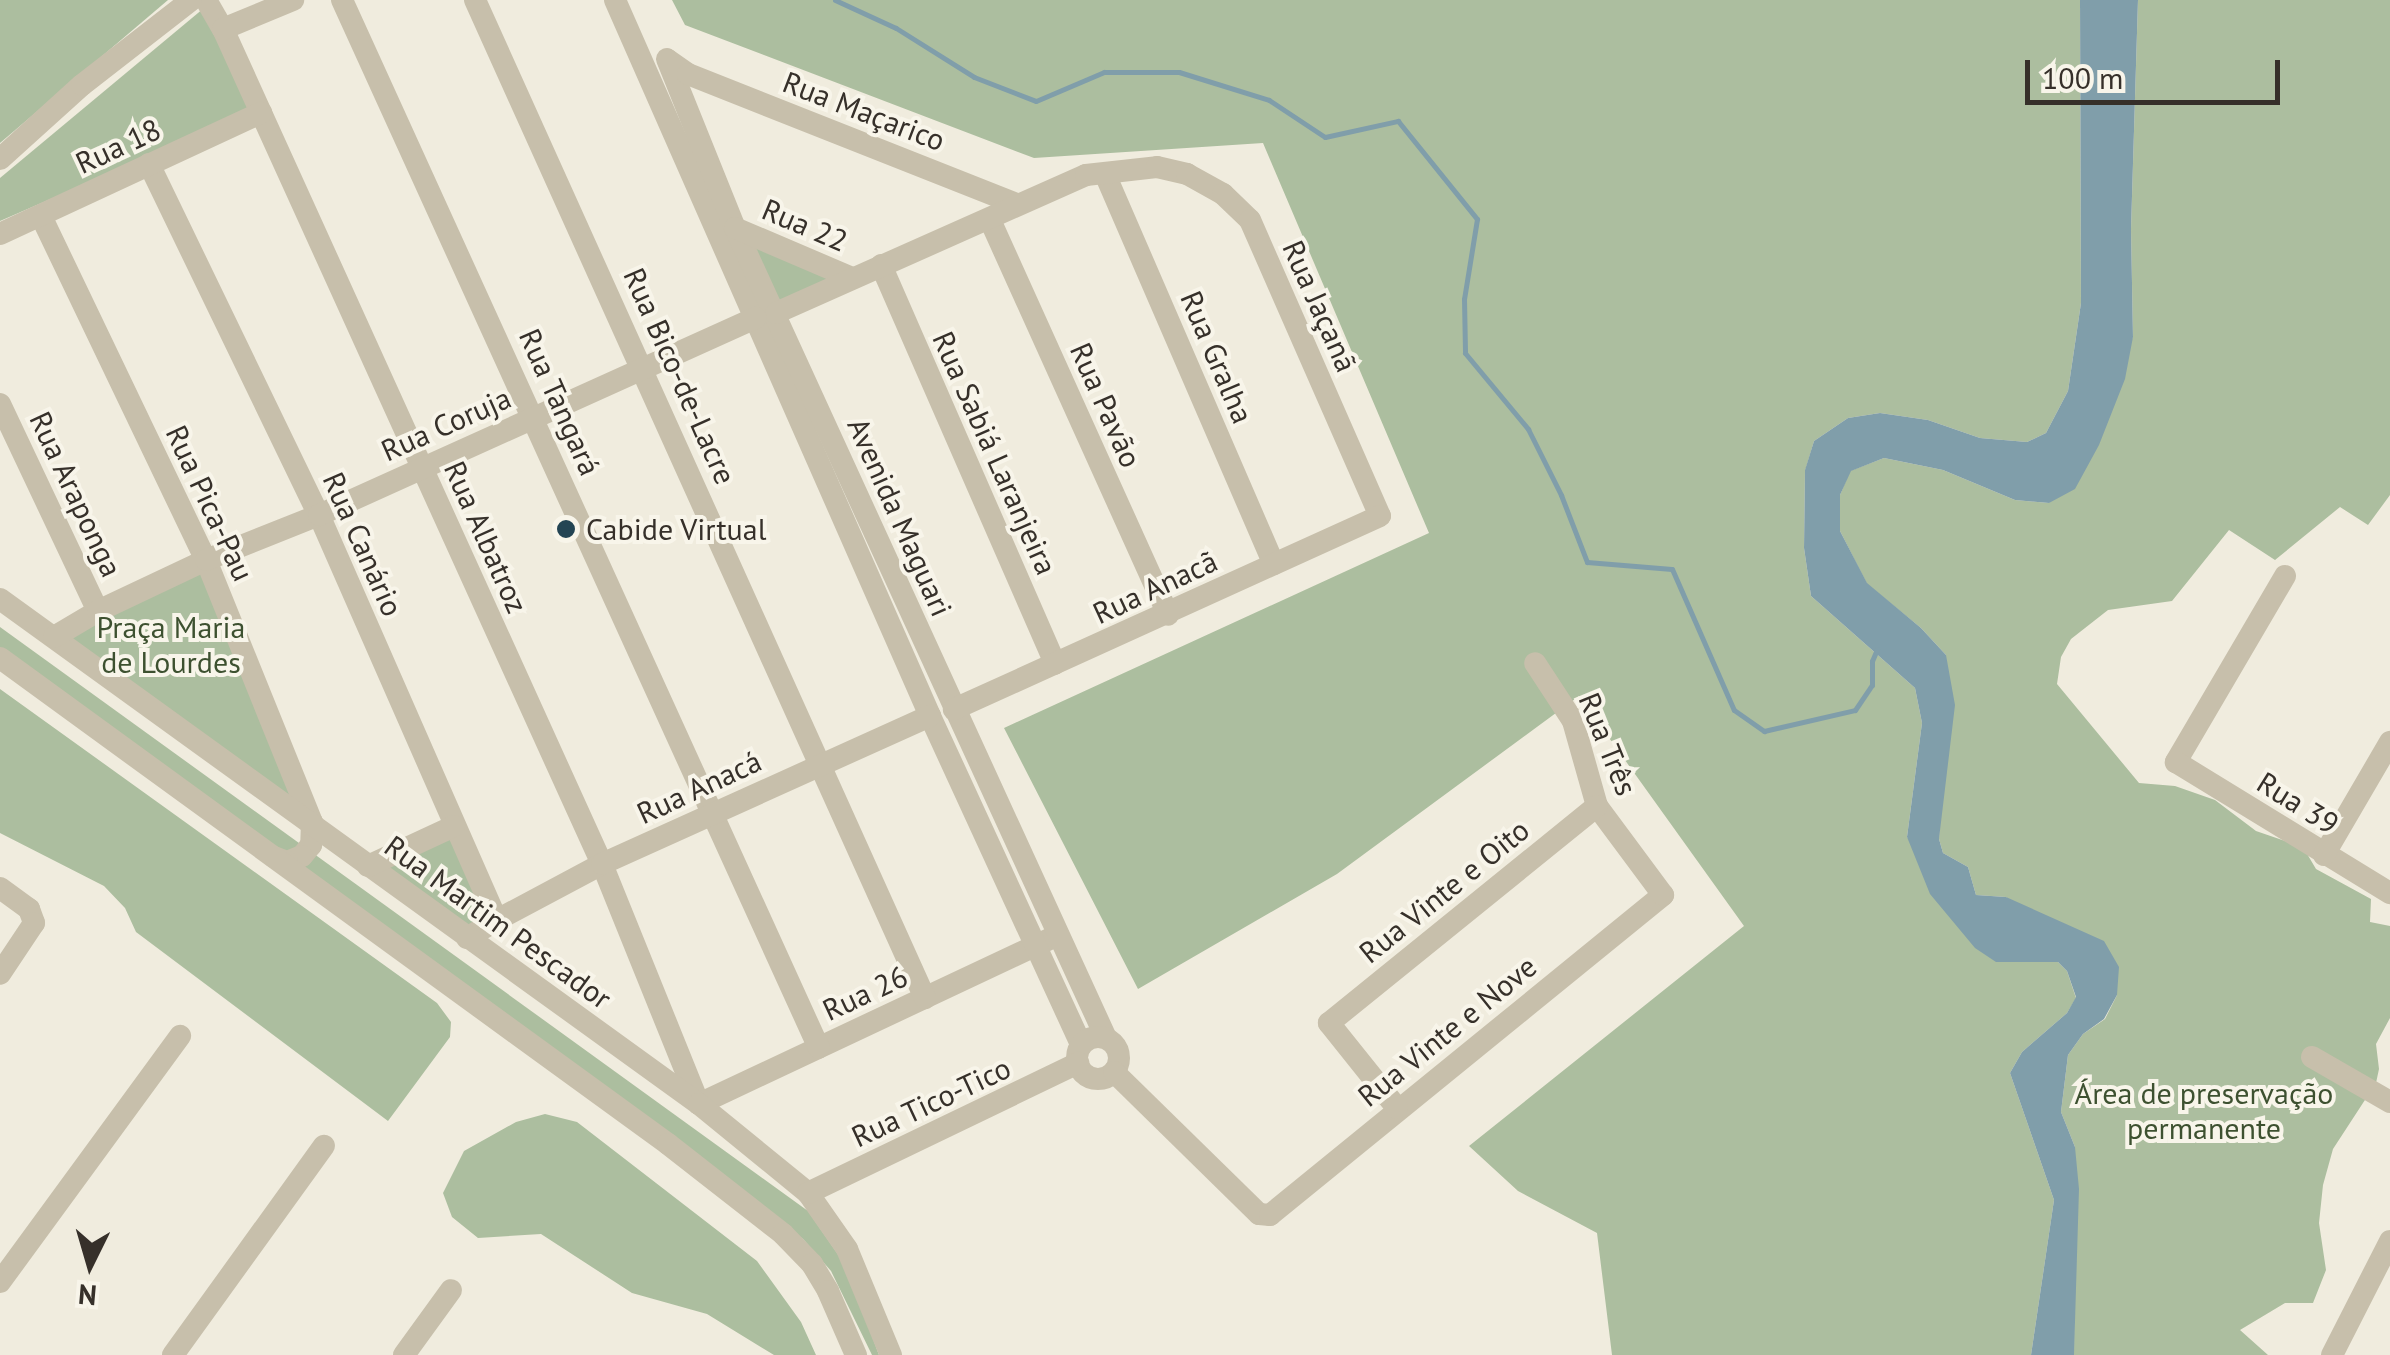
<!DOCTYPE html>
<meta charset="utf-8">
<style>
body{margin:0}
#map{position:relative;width:2390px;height:1355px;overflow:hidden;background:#f0ecde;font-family:"PT Sans",sans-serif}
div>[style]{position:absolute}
.green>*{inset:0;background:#acbe9f}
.water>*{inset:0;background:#809eaa}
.stream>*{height:5px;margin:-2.5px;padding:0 2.5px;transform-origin:2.5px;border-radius:2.5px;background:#809eaa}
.minor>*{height:22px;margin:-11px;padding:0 11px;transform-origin:11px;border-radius:11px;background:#c7bfab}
.minor>.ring{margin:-11px;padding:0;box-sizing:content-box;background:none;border:22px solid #c7bfab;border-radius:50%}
.dots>*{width:28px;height:28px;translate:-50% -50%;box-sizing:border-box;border:5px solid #f8f5ea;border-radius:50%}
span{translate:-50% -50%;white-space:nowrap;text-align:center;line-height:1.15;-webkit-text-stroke:8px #f8f5ea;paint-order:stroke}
.street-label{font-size:30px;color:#36302a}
.poi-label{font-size:30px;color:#36302a}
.left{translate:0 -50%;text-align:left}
.park-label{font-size:30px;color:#3d5130}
.north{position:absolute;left:40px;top:1215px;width:100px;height:100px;-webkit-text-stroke:8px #f8f5ea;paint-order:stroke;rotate:185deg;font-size:28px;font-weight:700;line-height:40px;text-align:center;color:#36302a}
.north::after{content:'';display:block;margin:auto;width:35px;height:45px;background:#36302a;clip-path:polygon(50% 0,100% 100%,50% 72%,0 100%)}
.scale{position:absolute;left:2025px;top:60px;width:255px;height:45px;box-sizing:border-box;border:5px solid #36302a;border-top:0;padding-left:12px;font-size:30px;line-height:35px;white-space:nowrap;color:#36302a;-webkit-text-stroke:8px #f8f5ea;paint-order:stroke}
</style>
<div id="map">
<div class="green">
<div style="clip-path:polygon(0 0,168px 0,0 143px)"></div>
<div style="clip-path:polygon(672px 0,2080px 0,2081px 303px,2068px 391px,2046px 433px,2027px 442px,1980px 438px,1928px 420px,1880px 413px,1848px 418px,1814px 441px,1805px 471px,1804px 548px,1811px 596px,1915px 688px,1922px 723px,1907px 837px,1996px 961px,2058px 962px,2067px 971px,2076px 998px,2067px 1013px,2022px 1052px,2010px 1073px,2054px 1200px,2031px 1355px,1612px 1355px,1597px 1233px,1518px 1191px,1469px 1146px,1744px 926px,1579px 696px,1337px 874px,1138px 989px,1004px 728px,1429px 533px,1263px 143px,1034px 158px,685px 25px)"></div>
<div style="clip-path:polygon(2138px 0,2390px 0,2390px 495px,2368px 525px,2340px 507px,2275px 560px,2229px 530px,2172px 601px,2108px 610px,2071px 639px,2061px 657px,2057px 684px,2139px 783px,2175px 786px,2215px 800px,2256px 831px,2303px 847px,2316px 869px,2371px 899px,2370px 922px,2390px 926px,2390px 1018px,2376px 1044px,2379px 1069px,2376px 1083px,2333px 1149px,2323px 1185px,2319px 1223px,2326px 1270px,2313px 1303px,2285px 1303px,2240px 1330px,2268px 1355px,2074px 1355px,2075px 1147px,2061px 1112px,2068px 1055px,2083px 1034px,2105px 1019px,2117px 995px,2006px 897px,1976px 895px,1968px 867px,1943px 853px,1939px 839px,1946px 655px,1921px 628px,1867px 584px,1840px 531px,1840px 495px,1850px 471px,1884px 458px,1943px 470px,2015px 500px,2049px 503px,2133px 337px,2131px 229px)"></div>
<div style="clip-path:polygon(204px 8px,250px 104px,244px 115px,0 221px,0 178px)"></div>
<div style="clip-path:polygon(744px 238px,834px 277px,777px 302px)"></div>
<div style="clip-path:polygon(205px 561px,308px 818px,56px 638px)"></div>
<div style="clip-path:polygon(0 627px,808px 1211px,846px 1266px,879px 1355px,872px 1355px,831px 1271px,803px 1239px,0 649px)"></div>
<div style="clip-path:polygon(0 689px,437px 1003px,451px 1022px,450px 1037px,388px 1121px,136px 932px,125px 908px,104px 886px,0 833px)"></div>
<div style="clip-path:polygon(451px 836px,485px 918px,470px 926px,382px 869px)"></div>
<div style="clip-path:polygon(545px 1114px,577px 1122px,757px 1261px,801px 1322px,816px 1355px,774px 1355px,707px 1314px,632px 1293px,541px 1234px,478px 1238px,452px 1217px,443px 1193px,464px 1151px,516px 1122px)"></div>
</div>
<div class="water">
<div style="clip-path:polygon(2080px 0,2138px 0,2131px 229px,2133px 337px,2125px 379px,2099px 445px,2075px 489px,2049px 503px,2015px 500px,1943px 470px,1884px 458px,1851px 471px,1840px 495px,1840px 531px,1867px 583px,1921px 628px,1946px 655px,1955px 705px,1939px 839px,1943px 853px,1968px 867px,1976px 895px,2006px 897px,2104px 941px,2119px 967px,2117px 995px,2104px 1019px,2083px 1034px,2068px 1055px,2061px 1112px,2075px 1147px,2079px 1189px,2074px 1355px,2031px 1355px,2054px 1200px,2010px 1073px,2022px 1052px,2067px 1013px,2076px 997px,2067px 971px,2058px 962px,1996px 962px,1975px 948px,1930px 894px,1907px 837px,1922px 723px,1915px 688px,1811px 596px,1804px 548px,1805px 470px,1814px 441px,1848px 418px,1880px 413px,1928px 420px,1980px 438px,2027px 442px,2046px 433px,2068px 391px,2081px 303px)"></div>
</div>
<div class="stream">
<div style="left:835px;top:0;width:67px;rotate:24.7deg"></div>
<div style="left:896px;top:28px;width:92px;rotate:32.1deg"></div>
<div style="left:974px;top:77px;width:66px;rotate:21.2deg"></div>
<div style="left:1036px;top:101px;width:74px;rotate:-23.1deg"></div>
<div style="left:1104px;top:72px;width:75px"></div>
<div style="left:1179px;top:72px;width:94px;rotate:17.3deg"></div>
<div style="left:1269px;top:100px;width:67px;rotate:33.5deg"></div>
<div style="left:1325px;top:137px;width:75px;rotate:-12.4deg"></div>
<div style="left:1398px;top:121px;width:126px;rotate:51.1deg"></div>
<div style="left:1477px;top:219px;width:81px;rotate:99.2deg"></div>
<div style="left:1464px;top:299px;width:54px;rotate:88.9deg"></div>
<div style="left:1465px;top:353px;width:99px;rotate:50.3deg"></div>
<div style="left:1528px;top:429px;width:74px;rotate:63.4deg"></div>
<div style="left:1561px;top:495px;width:72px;rotate:68.8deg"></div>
<div style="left:1587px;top:562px;width:85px;rotate:4.7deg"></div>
<div style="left:1672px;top:569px;width:154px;rotate:66.3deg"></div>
<div style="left:1734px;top:710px;width:37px;rotate:35deg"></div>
<div style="left:1764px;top:731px;width:93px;rotate:-13deg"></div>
<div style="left:1855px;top:710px;width:30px;rotate:-56deg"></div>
<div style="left:1872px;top:685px;width:24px;rotate:-90deg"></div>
<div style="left:1872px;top:661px;width:13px;rotate:-67deg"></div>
</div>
<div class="minor">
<div style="left:206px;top:0;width:34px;rotate:60deg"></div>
<div style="left:223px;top:29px;width:917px;rotate:65.59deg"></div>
<div style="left:602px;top:864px;width:259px;rotate:68deg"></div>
<div style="left:699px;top:1104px;width:395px;rotate:-25.2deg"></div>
<div style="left:342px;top:0;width:1151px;rotate:65.53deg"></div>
<div style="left:475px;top:0;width:1095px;rotate:65.73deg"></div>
<div style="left:615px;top:0;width:782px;rotate:66.25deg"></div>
<div style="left:930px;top:716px;width:362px;rotate:65.3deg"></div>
<div style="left:223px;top:29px;width:76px;rotate:-22.5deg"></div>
<div style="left:667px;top:59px;width:182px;rotate:68.1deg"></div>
<div style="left:735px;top:228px;width:891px;rotate:65.39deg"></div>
<div style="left:668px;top:60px;width:24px;rotate:35deg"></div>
<div style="left:688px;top:74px;width:354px;rotate:21.6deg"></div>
<div style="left:0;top:159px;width:110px;rotate:-42.1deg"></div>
<div style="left:82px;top:85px;width:138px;rotate:-37.9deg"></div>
<div style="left:149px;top:164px;width:390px;rotate:64.2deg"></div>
<div style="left:319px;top:515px;width:442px;rotate:66.3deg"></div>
<div style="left:497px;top:920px;width:35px;rotate:149deg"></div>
<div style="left:1105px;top:174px;width:425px;rotate:66.6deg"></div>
<div style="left:41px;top:216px;width:382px;rotate:64.4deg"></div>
<div style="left:206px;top:560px;width:283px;rotate:68deg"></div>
<div style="left:312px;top:822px;width:23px;rotate:92deg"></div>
<div style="left:311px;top:845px;width:14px;rotate:129deg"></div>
<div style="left:302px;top:856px;width:16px;rotate:158deg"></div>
<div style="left:287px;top:862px;width:14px;rotate:-159deg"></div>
<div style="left:990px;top:220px;width:433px;rotate:65.7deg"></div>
<div style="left:735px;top:228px;width:127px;rotate:23.1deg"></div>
<div style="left:0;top:234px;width:288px;rotate:-24.9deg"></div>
<div style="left:881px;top:265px;width:435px;rotate:66.4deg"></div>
<div style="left:776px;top:313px;width:339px;rotate:-24deg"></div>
<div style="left:1086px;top:175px;width:71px;rotate:-6.4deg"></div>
<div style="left:1157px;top:167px;width:31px;rotate:13deg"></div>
<div style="left:1187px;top:174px;width:41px;rotate:29.1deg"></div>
<div style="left:1223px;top:194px;width:37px;rotate:44deg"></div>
<div style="left:1250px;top:220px;width:323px;rotate:66.3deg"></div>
<div style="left:1380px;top:516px;width:468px;rotate:155.6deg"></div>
<div style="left:0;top:404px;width:229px;rotate:64.7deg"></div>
<div style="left:2285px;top:576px;width:216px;rotate:120.4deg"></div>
<div style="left:2176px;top:762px;width:251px;rotate:31.5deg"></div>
<div style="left:0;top:599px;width:862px;rotate:35.85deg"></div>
<div style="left:699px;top:1104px;width:141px;rotate:39.2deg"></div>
<div style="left:808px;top:1193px;width:68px;rotate:55.1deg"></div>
<div style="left:847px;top:1249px;width:115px;rotate:67.5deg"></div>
<div style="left:54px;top:637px;width:51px;rotate:-30.6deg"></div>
<div style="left:98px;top:611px;width:119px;rotate:-25.3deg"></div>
<div style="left:206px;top:560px;width:122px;rotate:-21.7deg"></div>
<div style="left:319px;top:515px;width:479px;rotate:-24.3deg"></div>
<div style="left:0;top:658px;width:826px;rotate:36.04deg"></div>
<div style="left:668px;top:1144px;width:146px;rotate:38deg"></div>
<div style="left:783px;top:1234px;width:42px;rotate:46deg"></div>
<div style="left:812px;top:1264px;width:31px;rotate:59deg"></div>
<div style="left:828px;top:1291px;width:70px;rotate:66.4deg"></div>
<div style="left:2324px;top:855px;width:131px;rotate:-59.7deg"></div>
<div style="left:368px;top:866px;width:95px;rotate:-24.9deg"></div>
<div style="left:0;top:888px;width:36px;rotate:36deg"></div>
<div style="left:29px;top:909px;width:15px;rotate:70deg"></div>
<div style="left:34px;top:923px;width:61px;rotate:123.7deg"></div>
<div style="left:497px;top:920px;width:119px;rotate:-28.1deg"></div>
<div style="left:602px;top:864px;width:360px;rotate:-24.3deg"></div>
<div class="ring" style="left:1077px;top:1037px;width:20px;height:20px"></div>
<div style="left:2312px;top:1057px;width:90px;rotate:30deg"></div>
<div style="left:1114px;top:1072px;width:203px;rotate:44.4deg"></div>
<div style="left:1259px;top:1214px;width:11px;rotate:5deg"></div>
<div style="left:1270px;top:1215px;width:507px;rotate:-39.15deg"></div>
<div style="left:1663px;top:895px;width:111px;rotate:-126.6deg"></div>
<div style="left:1597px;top:806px;width:88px;rotate:-105.8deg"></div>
<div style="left:1573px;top:721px;width:69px;rotate:-123.2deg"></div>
<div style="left:1397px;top:1108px;width:109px;rotate:-128.7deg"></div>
<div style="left:1329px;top:1023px;width:345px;rotate:-39deg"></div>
<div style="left:808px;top:1193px;width:300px;rotate:-25.7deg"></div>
<div style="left:0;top:1282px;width:305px;rotate:-53.8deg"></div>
<div style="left:173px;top:1355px;width:258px;rotate:-54.2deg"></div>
<div style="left:404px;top:1355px;width:80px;rotate:-54.1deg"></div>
<div style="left:2332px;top:1355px;width:128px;rotate:-63deg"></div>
</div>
<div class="dots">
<div style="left:566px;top:529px;background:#234453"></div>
</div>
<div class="street-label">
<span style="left:864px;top:111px;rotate:21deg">Rua Maçarico</span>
<span style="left:118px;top:146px;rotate:-25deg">Rua 18</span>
<span style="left:805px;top:225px;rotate:23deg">Rua 22</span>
<span style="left:1320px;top:306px;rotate:66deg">Rua Jaçanã</span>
<span style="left:1217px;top:357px;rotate:67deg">Rua Gralha</span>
<span style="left:680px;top:376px;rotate:66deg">Rua Bico-de-Lacre</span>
<span style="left:560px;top:402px;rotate:66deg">Rua Tangará</span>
<span style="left:1106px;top:405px;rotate:66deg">Rua Pavão</span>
<span style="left:446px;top:424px;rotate:-24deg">Rua Coruja</span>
<span style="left:995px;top:453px;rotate:66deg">Rua Sabiá Laranjeira</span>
<span style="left:76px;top:494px;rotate:65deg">Rua Araponga</span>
<span style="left:210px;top:503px;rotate:65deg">Rua Pica-Pau</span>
<span style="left:900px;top:517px;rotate:66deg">Avenida Maguari</span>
<span style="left:486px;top:537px;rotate:66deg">Rua Albatroz</span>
<span style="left:363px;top:544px;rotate:66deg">Rua Canário</span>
<span style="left:1155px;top:587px;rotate:-25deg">Rua Anacã</span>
<span style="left:1608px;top:744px;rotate:68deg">Rua Três</span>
<span style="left:699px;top:787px;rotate:-25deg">Rua Anacá</span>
<span style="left:2298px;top:803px;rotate:32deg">Rua 39</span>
<span style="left:1444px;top:891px;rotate:-39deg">Rua Vinte e Oito</span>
<span style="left:498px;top:922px;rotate:36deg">Rua Martim Pescador</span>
<span style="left:865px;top:993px;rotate:-25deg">Rua 26</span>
<span style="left:1447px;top:1031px;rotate:-39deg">Rua Vinte e Nove</span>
<span style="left:931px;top:1102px;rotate:-25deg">Rua Tico-Tico</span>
</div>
<div class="poi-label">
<span class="left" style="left:586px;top:529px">Cabide Virtual</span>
</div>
<div class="park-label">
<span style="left:171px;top:644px">Praça Maria<br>de Lourdes</span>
<span style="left:2204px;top:1110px">Área de preservação<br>permanente</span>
</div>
<div class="north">N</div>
<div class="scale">100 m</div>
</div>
